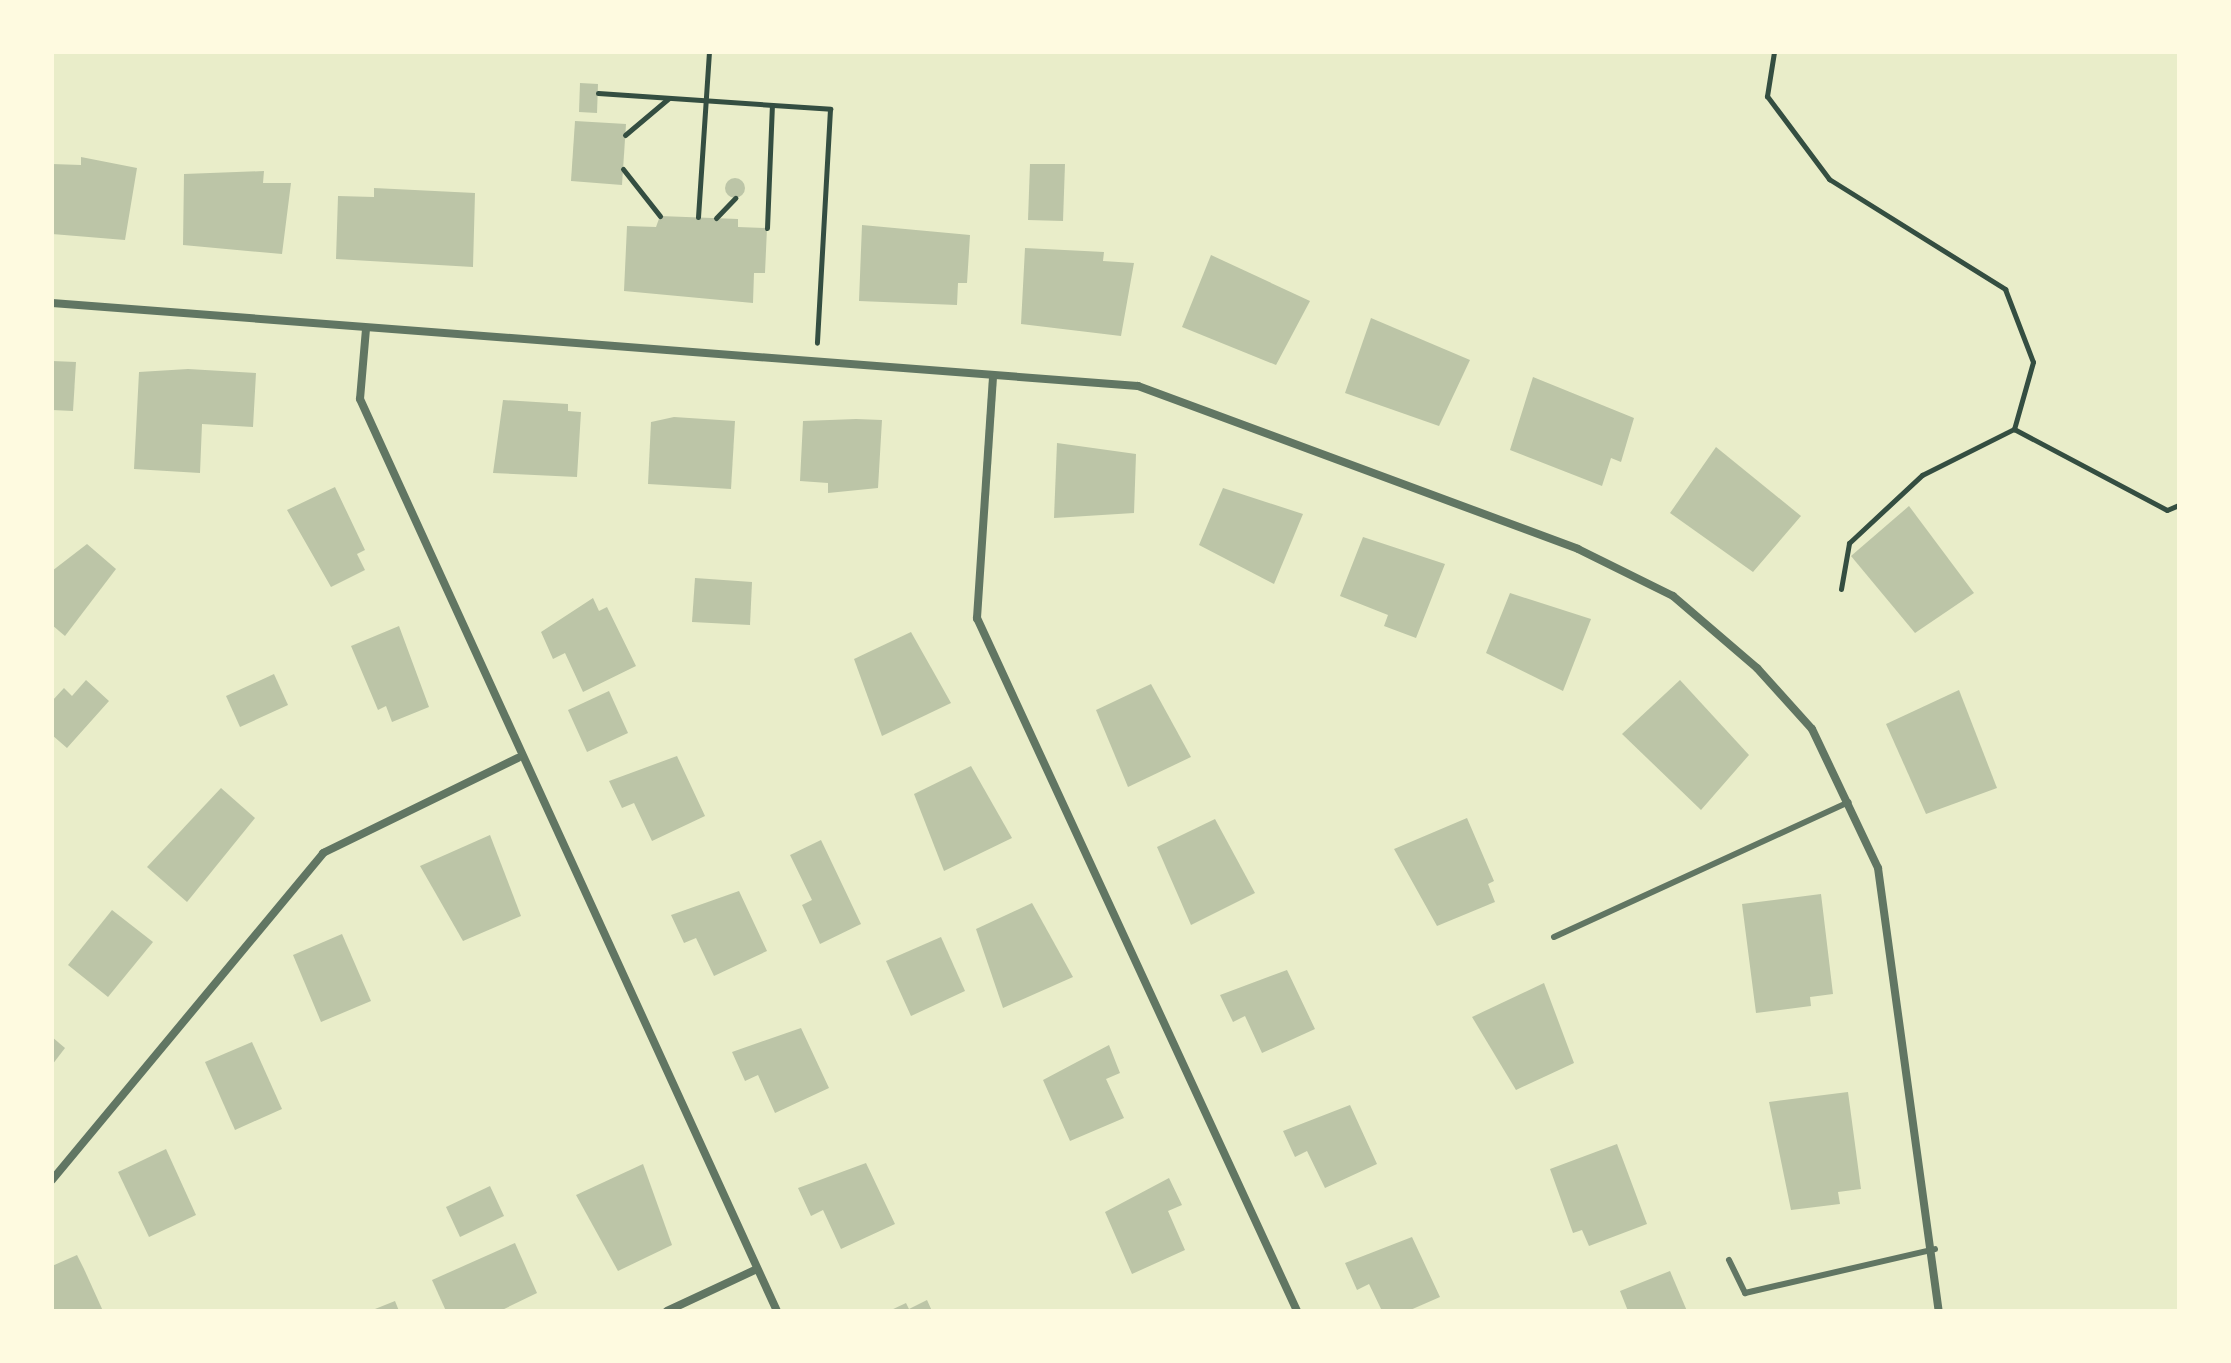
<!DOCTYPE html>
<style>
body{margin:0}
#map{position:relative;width:2231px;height:1363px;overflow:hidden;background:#e9edc9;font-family:Lato,sans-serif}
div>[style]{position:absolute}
.building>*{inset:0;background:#bcc5a7}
.round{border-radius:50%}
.path>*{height:5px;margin:-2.5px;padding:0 2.5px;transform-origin:2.5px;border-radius:2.5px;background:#344e41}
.service>*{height:6px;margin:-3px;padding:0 3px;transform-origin:3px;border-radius:3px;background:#617663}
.minor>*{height:8px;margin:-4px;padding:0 4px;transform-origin:4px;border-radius:4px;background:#617663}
span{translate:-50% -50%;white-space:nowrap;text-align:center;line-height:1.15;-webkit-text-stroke:6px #fefae0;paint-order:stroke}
.frame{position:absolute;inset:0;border:54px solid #fefae0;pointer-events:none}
</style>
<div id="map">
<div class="building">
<div style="clip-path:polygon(580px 83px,598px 84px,597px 113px,579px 112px)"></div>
<div style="clip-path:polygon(575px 121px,626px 124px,622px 185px,571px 181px)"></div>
<div style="clip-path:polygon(81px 157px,137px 168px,125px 240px,52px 234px,52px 164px,81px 165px)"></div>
<div style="clip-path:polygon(1030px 164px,1065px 164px,1063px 221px,1028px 220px)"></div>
<div style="clip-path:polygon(264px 171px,263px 183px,291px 183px,282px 254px,183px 245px,184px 174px)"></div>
<div class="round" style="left:725px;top:178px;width:20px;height:20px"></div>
<div style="clip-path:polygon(374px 188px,475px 193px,473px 267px,336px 259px,338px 196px,374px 197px)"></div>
<div style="clip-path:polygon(660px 216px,738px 219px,738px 227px,767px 228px,765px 273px,754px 273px,753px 303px,624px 291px,627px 226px,656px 227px)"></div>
<div style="clip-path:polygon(862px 225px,970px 235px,967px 283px,958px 283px,957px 305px,859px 301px)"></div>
<div style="clip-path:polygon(1025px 248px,1104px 252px,1103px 261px,1134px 263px,1121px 336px,1021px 324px)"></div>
<div style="clip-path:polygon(1211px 255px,1310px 301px,1276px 365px,1182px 327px)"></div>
<div style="clip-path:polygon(1371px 318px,1470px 360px,1439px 426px,1345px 393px)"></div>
<div style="clip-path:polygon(52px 361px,76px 362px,73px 411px,52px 410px)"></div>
<div style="clip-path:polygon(188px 369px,256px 373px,253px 427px,202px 424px,200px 473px,134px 469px,139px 372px)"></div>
<div style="clip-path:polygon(1533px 377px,1634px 418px,1621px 462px,1611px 458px,1602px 486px,1510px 450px)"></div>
<div style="clip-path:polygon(503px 400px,568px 404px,568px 411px,581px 412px,577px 477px,493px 473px)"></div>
<div style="clip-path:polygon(674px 417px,735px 421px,731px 489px,648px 484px,651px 422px)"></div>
<div style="clip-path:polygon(856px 419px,882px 420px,878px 488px,828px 493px,828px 483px,800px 481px,803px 421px)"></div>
<div style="clip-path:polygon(1057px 443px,1136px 454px,1134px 513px,1054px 518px)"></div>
<div style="clip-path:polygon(1716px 447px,1801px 516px,1753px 572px,1670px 513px)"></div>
<div style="clip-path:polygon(335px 487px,365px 550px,357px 554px,365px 570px,331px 587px,287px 510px)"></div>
<div style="clip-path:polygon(1223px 488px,1303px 514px,1274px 584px,1199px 545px)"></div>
<div style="clip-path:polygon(1909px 506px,1974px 593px,1915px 633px,1851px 556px)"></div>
<div style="clip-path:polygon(1363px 537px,1445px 564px,1416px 638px,1384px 626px,1388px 615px,1340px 596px)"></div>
<div style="clip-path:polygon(87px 544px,116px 569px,65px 636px,52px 625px,52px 571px)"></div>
<div style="clip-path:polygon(695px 578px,752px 582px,750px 625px,692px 622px)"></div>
<div style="clip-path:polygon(1510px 593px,1591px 619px,1563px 691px,1486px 653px)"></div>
<div style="clip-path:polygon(593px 598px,599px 611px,607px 607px,636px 666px,583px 692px,565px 653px,553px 659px,541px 632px)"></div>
<div style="clip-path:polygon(399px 626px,429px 707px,392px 722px,386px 706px,378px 710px,351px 646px)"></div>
<div style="clip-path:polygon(911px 632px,951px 703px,882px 736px,854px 659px)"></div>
<div style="clip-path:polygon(274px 674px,288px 705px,240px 727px,226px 696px)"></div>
<div style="clip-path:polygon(86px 680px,109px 701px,67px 748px,52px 735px,52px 701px,64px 688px,72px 696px)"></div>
<div style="clip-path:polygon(1680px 680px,1749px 755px,1701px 810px,1622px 734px)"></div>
<div style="clip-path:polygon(1151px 684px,1191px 757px,1128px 787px,1096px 710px)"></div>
<div style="clip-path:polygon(1959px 690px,1997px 788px,1926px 814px,1886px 724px)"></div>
<div style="clip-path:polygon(609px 691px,628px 733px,587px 752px,568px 710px)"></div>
<div style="clip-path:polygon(677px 756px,705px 816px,652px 841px,634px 803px,622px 808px,609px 781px)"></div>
<div style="clip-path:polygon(971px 766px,1012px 838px,944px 871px,914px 794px)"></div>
<div style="clip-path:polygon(221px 788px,255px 818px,187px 902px,147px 867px)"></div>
<div style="clip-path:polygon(1467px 818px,1494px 881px,1488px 884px,1495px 902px,1437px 926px,1394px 849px)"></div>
<div style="clip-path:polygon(1215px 819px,1255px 893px,1191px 925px,1157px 847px)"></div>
<div style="clip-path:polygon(490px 835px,521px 916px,463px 941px,420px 866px)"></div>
<div style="clip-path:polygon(821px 840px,861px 924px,820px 944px,802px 905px,812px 900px,790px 855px)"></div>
<div style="clip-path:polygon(739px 891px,767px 951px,714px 976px,696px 938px,684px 943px,671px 915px)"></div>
<div style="clip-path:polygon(1821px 894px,1833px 994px,1810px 997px,1811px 1006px,1756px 1013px,1742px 904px)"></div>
<div style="clip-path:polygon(1032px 903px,1073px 977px,1003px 1008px,976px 929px)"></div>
<div style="clip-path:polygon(112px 910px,153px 942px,108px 997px,68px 965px)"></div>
<div style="clip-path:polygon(342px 934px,371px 1001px,321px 1022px,293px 955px)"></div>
<div style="clip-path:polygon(941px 937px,965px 991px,911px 1016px,886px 961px)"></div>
<div style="clip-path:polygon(1287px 970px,1315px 1029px,1262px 1053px,1245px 1016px,1233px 1022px,1220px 995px)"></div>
<div style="clip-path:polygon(1544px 983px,1574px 1063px,1516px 1090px,1472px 1017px)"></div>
<div style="clip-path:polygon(801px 1028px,829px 1088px,775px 1113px,758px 1075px,745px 1081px,732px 1052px)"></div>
<div style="clip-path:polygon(52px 1037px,65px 1048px,52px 1065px)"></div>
<div style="clip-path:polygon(252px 1042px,282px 1109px,235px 1130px,205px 1062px)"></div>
<div style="clip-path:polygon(1109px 1045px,1120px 1073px,1106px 1079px,1124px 1118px,1070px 1141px,1043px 1080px)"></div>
<div style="clip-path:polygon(1848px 1092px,1861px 1189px,1838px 1192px,1840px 1204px,1791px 1210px,1769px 1102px)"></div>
<div style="clip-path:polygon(1350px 1105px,1377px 1164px,1325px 1188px,1307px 1151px,1295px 1157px,1283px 1131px)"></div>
<div style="clip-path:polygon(1617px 1144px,1647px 1224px,1589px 1246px,1582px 1230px,1573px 1233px,1550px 1169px)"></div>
<div style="clip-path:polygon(166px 1149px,196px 1215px,149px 1237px,118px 1172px)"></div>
<div style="clip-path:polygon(866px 1163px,895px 1224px,841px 1249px,823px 1210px,811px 1216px,798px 1188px)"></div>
<div style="clip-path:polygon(643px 1164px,672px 1245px,618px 1271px,576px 1195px)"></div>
<div style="clip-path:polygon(1169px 1178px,1182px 1205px,1168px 1211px,1185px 1250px,1132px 1274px,1105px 1212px)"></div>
<div style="clip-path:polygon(490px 1186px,504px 1216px,460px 1237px,446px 1207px)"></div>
<div style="clip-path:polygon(1412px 1237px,1440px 1297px,1408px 1311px,1382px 1311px,1369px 1284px,1357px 1290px,1345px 1263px)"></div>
<div style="clip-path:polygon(515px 1243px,537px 1293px,500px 1311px,446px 1311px,432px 1280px)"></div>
<div style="clip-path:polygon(77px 1255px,84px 1269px,103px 1311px,52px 1311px,52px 1266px)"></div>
<div style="clip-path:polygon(1670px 1271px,1687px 1311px,1628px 1311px,1620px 1291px)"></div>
<div style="clip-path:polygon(927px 1300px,932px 1311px,889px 1311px,906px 1303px,909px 1309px)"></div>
<div style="clip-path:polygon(395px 1301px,399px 1311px,370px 1311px)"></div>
</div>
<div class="path">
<div style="left:1774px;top:52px;width:45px;rotate:99deg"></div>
<div style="left:1767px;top:96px;width:104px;rotate:53.2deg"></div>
<div style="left:1829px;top:179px;width:208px;rotate:32deg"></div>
<div style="left:2005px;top:289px;width:78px;rotate:69deg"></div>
<div style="left:2033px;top:362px;width:70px;rotate:105.8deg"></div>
<div style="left:598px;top:93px;width:233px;rotate:3.9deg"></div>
<div style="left:830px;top:109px;width:234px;rotate:93.2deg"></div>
<div style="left:625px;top:135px;width:57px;rotate:-40.1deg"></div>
<div style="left:623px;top:169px;width:60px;rotate:51.8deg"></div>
<div style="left:698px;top:217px;width:165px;rotate:-86.2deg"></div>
<div style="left:716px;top:218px;width:28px;rotate:-46deg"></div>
<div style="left:767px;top:228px;width:123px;rotate:-87.7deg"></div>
<div style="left:1841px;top:589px;width:47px;rotate:-80.1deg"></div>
<div style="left:1849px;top:543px;width:100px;rotate:-43deg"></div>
<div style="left:1922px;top:475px;width:103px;rotate:-26.6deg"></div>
<div style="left:2014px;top:429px;width:173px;rotate:27.9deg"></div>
<div style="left:2167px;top:510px;width:13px;rotate:-23deg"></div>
</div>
<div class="service">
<div style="left:1554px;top:937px;width:324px;rotate:-24.6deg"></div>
<div style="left:1729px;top:1260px;width:37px;rotate:64deg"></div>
<div style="left:1745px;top:1293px;width:195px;rotate:-13deg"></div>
</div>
<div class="minor">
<div style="left:52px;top:303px;width:1089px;rotate:4.37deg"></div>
<div style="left:1138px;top:386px;width:469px;rotate:20.3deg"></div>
<div style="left:1578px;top:549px;width:106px;rotate:26.3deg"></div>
<div style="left:1673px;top:596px;width:111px;rotate:40.6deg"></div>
<div style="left:1757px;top:668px;width:82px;rotate:48deg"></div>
<div style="left:1812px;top:729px;width:154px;rotate:64.6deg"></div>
<div style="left:1878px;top:868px;width:447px;rotate:82.2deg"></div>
<div style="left:366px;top:329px;width:70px;rotate:94.9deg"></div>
<div style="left:360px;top:399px;width:1003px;rotate:65.43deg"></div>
<div style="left:993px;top:377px;width:242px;rotate:93.8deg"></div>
<div style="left:977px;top:618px;width:763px;rotate:65.21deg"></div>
<div style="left:52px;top:1180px;width:425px;rotate:-50.3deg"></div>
<div style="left:323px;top:853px;width:217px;rotate:-26deg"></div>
<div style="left:667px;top:1311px;width:99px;rotate:-25deg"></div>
</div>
<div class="frame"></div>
</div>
